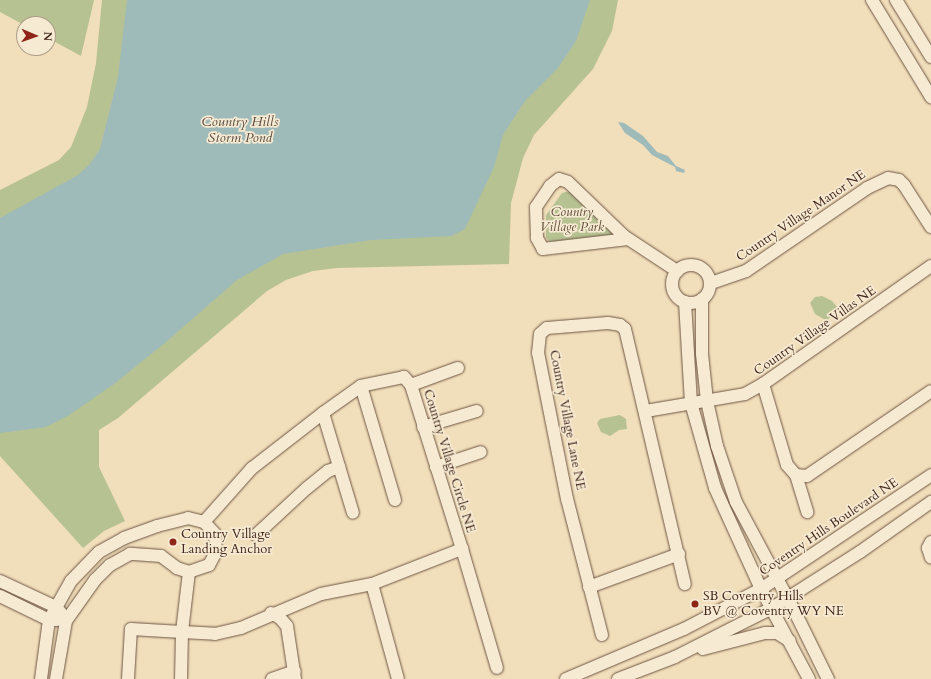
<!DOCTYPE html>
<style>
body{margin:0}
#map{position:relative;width:931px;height:679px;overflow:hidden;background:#f1deba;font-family:Cardo,serif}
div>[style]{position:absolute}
.green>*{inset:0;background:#b7c292}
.water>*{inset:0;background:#9ebab9}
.roads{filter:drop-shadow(0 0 1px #6e5544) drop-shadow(0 0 1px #6e5544)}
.minor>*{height:12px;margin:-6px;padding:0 6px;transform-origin:6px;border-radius:6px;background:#f6ead2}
.minor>.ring{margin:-6px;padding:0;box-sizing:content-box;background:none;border:12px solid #f6ead2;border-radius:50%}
.dots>*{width:11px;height:11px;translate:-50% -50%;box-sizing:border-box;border:2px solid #f6ead2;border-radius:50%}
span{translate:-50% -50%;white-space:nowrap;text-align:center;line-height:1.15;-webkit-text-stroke:3.5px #f6ead2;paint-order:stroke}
.park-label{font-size:13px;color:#604e3a;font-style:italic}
.street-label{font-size:13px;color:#43271d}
.poi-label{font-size:13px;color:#43271d}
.left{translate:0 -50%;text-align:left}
.water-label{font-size:14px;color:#5a4c44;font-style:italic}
.north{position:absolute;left:16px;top:16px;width:40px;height:40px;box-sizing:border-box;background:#f6ead2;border:1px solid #ae9c8a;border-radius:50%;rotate:92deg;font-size:11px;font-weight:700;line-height:16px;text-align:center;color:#43271d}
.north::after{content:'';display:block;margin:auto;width:14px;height:18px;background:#8f2418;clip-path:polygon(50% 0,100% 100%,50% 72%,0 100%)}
</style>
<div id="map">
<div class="green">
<div style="clip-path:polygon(0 0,94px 0,81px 56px,48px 38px,48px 24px,24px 25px,0 12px)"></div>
<div style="clip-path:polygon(102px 0,618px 0,612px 31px,593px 69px,534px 135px,523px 158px,511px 203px,509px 264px,337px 268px,313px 271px,286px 280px,267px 291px,118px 418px,99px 430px,99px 467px,125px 521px,104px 531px,83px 548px,0 456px,0 190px,59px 160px,71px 147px,87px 107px,96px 63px)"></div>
<div style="clip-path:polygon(577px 189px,624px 236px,556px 248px,546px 238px,546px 215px,562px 193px)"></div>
<div style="clip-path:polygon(822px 296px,832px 301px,838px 308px,827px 321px,815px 314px,810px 303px,815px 297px)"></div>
<div style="clip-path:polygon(620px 415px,626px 419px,627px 429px,619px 430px,610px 436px,601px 432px,597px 423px,600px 419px)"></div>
</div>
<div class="water">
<div style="clip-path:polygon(127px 0,590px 0,576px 41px,558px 68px,525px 101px,503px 135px,494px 167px,465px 229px,451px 236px,371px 240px,283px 254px,237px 280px,166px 342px,114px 384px,69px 415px,46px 427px,0 433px,0 218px,78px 175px,89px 165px,100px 149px,118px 77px)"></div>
<div style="clip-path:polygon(618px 122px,624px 123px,643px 136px,657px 152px,668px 156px,676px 166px,685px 170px,684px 173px,676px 171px,675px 167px,652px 155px,643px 145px,625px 133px)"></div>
</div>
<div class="roads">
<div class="minor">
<div style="left:872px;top:0;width:114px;rotate:58.7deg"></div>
<div style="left:896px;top:0;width:67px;rotate:58.4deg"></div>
<div style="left:628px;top:239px;width:86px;rotate:173.3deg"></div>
<div style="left:543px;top:249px;width:13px;rotate:-119deg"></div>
<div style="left:537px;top:238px;width:31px;rotate:-92deg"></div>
<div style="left:536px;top:207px;width:25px;rotate:-56deg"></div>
<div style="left:550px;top:186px;width:11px;rotate:-38deg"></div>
<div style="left:559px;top:179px;width:9px;rotate:18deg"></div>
<div style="left:568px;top:182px;width:78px;rotate:44deg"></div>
<div style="left:624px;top:236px;width:64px;rotate:33.4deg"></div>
<div class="ring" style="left:672px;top:265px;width:26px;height:26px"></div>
<div style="left:711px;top:283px;width:37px;rotate:-19deg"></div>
<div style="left:746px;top:271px;width:147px;rotate:-34.4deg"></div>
<div style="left:867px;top:188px;width:23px;rotate:-25deg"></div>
<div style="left:888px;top:178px;width:11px;rotate:10deg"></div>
<div style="left:899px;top:180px;width:7px;rotate:45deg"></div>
<div style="left:904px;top:185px;width:50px;rotate:57.3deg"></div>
<div style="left:702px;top:299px;width:55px;rotate:90deg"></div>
<div style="left:702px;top:354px;width:47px;rotate:83.9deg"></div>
<div style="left:707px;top:401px;width:46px;rotate:77.5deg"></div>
<div style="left:717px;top:446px;width:59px;rotate:71.3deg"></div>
<div style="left:736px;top:502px;width:123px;rotate:61.8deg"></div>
<div style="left:794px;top:610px;width:77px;rotate:63.8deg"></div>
<div style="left:685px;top:302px;width:101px;rotate:86.6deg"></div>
<div style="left:691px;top:403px;width:88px;rotate:74.2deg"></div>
<div style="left:715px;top:488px;width:111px;rotate:65.5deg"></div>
<div style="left:761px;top:589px;width:102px;rotate:61.9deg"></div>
<div style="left:763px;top:384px;width:84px;rotate:73.5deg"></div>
<div style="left:787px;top:465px;width:13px;rotate:48deg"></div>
<div style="left:796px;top:475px;width:39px;rotate:73deg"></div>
<div style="left:411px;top:385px;width:50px;rotate:-19.9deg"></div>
<div style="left:361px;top:386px;width:119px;rotate:73.4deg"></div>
<div style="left:646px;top:411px;width:100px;rotate:-9.7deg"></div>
<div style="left:745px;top:394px;width:21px;rotate:-29deg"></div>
<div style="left:763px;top:384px;width:205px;rotate:-35.1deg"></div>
<div style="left:323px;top:413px;width:104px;rotate:73.3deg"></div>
<div style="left:423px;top:427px;width:56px;rotate:-16.5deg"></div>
<div style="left:436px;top:467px;width:47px;rotate:-18.4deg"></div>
<div style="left:796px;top:475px;width:11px;rotate:5deg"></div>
<div style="left:807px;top:476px;width:150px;rotate:-34.4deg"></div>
<div style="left:256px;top:535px;width:69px;rotate:-42.7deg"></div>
<div style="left:307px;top:488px;width:27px;rotate:-39deg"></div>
<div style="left:328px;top:471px;width:12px;rotate:-20deg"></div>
<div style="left:931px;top:542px;width:7px;rotate:117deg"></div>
<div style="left:928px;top:548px;width:10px;rotate:73deg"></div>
<div style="left:462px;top:549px;width:124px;rotate:73.6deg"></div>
<div style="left:189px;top:572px;width:60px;rotate:96.7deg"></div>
<div style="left:182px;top:632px;width:33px;rotate:3deg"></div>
<div style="left:215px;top:634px;width:27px;rotate:-13deg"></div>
<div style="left:241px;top:628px;width:87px;rotate:-23deg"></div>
<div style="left:321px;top:594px;width:52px;rotate:-11.1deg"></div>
<div style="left:372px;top:584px;width:97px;rotate:-21.3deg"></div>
<div style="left:462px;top:549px;width:172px;rotate:-107.3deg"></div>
<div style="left:411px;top:385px;width:11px;rotate:-131deg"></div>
<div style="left:404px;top:377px;width:44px;rotate:168.2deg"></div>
<div style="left:361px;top:386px;width:47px;rotate:144.6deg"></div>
<div style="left:323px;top:413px;width:90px;rotate:142.2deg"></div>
<div style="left:252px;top:468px;width:72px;rotate:131.6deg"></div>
<div style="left:0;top:581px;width:62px;rotate:24.9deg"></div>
<div style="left:56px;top:607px;width:8px;rotate:50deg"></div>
<div style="left:372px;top:584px;width:98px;rotate:74.7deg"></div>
<div style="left:589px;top:587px;width:96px;rotate:-20.1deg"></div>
<div style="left:0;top:596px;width:55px;rotate:26.1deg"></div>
<div style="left:49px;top:620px;width:8px"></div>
<div style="left:271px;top:613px;width:10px;rotate:29deg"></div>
<div style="left:280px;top:618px;width:11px;rotate:49deg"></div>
<div style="left:287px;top:626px;width:54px;rotate:81.4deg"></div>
<div style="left:602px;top:635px;width:140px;rotate:-104.4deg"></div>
<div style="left:567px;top:499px;width:149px;rotate:-101.2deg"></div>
<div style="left:538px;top:353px;width:19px;rotate:-84deg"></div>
<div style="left:540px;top:334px;width:9px;rotate:-41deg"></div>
<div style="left:547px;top:328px;width:61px;rotate:-4.7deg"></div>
<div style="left:608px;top:323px;width:12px;rotate:9deg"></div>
<div style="left:620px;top:325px;width:6px;rotate:39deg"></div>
<div style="left:625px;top:329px;width:262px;rotate:76.8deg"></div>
<div style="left:703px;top:649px;width:64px;rotate:-14.5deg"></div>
<div style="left:765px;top:633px;width:12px"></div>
<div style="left:777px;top:633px;width:15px;rotate:32deg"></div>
<div style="left:41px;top:679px;width:60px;rotate:-82.3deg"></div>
<div style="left:49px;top:620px;width:45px;rotate:-60.6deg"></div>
<div style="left:71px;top:581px;width:40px;rotate:-46deg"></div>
<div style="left:99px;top:552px;width:29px;rotate:-29deg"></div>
<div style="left:124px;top:538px;width:35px;rotate:-20deg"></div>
<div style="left:157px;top:526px;width:32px;rotate:-14deg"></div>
<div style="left:188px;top:518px;width:16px;rotate:14deg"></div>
<div style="left:204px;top:522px;width:16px;rotate:47deg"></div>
<div style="left:215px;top:534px;width:18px;rotate:87deg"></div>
<div style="left:216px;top:552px;width:15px;rotate:118deg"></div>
<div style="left:209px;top:565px;width:21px;rotate:161deg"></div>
<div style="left:189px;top:572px;width:13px;rotate:-162deg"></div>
<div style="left:177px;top:568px;width:20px;rotate:-143deg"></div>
<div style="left:161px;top:556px;width:31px;rotate:-176deg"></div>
<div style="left:130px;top:554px;width:23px;rotate:151deg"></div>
<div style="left:110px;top:565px;width:21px;rotate:135deg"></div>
<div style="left:95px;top:580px;width:50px;rotate:125.3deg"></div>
<div style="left:66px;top:621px;width:59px;rotate:99.8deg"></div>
<div style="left:128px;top:679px;width:50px;rotate:-86.6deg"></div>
<div style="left:131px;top:629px;width:51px;rotate:3.4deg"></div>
<div style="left:182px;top:632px;width:47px;rotate:91.2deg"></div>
<div style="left:272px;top:679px;width:24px;rotate:-19deg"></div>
<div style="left:566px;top:679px;width:128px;rotate:-23deg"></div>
<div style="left:684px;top:629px;width:87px;rotate:-27.5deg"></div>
<div style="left:761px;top:589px;width:205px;rotate:-33.8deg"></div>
<div style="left:618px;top:679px;width:61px;rotate:-21.1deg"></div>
<div style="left:675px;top:657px;width:109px;rotate:-26.8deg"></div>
<div style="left:772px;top:608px;width:104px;rotate:-32.5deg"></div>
<div style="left:860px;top:552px;width:87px;rotate:-35.2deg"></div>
</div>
</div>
<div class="dots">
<div style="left:173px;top:542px;background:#8f2418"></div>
<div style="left:695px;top:604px;background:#8f2418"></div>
</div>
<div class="park-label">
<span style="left:572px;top:220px">Country<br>Village Park</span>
</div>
<div class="street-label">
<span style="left:801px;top:216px;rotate:-34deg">Country Village Manor NE</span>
<span style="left:815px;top:331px;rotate:-35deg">Country Village Villas NE</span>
<span style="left:567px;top:420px;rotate:79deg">Country Village Lane NE</span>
<span style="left:449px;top:461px;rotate:73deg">Country Village Circle NE</span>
<span style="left:829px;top:527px;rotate:-34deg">Coventry Hills Boulevard NE</span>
</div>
<div class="poi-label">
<span class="left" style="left:181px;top:542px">Country Village<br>Landing Anchor</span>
<span class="left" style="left:703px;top:604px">SB Coventry Hills<br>BV @ Coventry WY NE</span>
</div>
<div class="water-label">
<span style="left:240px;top:130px">Country Hills<br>Storm Pond</span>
</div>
<div class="north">N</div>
</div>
